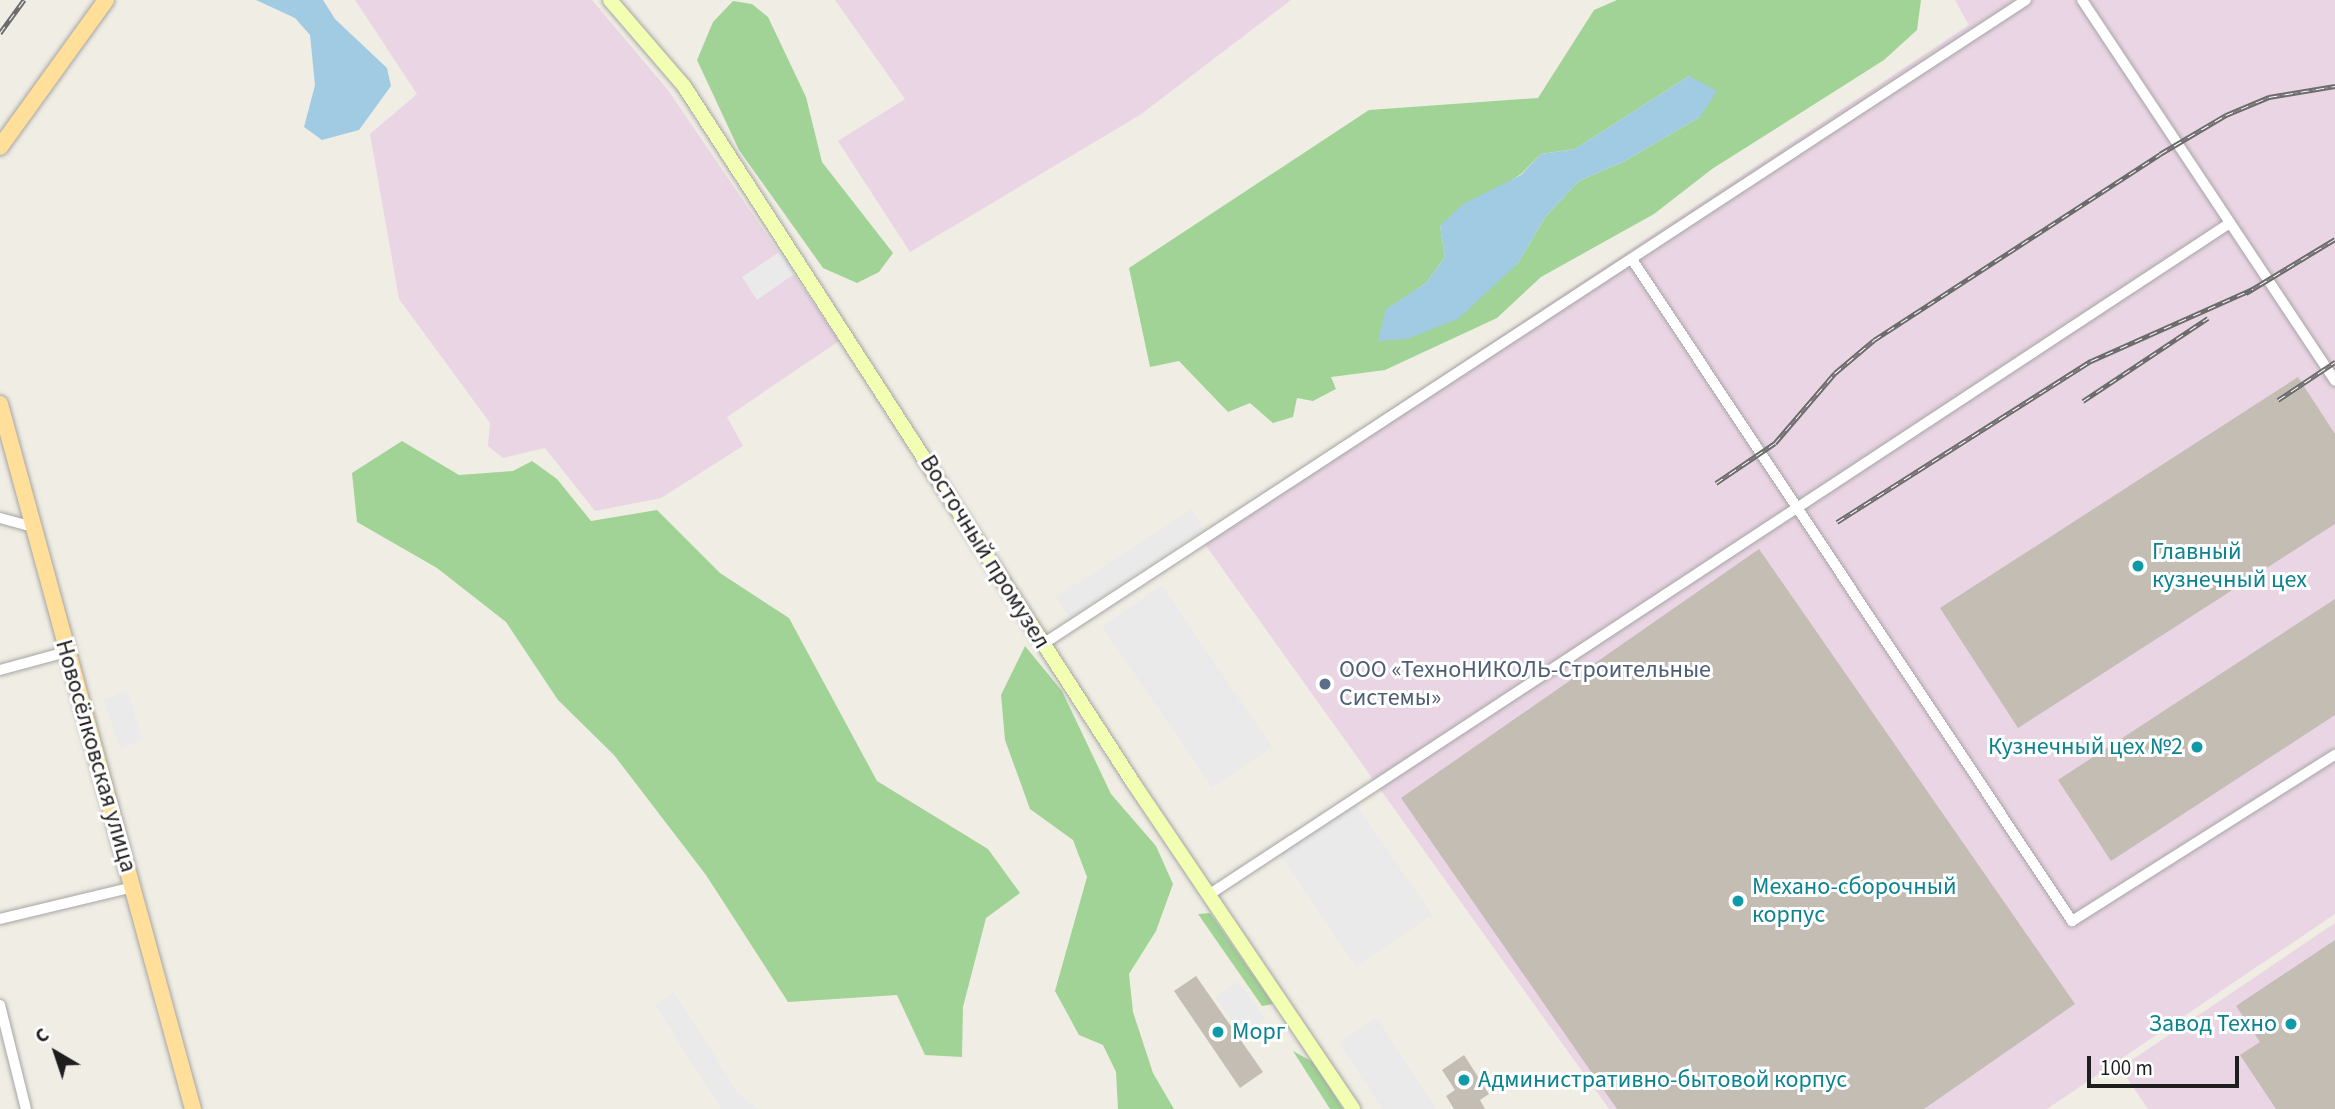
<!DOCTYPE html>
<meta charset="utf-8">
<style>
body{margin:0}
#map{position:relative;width:2335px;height:1109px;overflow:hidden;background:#f0eee4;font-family:"Source Sans 3",sans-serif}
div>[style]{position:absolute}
.industrial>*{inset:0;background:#ead5e4}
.forest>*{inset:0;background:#a0d395}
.parking>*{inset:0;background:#eaeaea}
.water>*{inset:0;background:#a0cbe2}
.building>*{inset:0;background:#c4bdb3}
.roads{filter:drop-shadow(0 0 2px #a5a5a5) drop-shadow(0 0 2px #a5a5a5)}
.street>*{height:10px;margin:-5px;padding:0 5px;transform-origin:5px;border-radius:5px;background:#fff}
.secondary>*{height:14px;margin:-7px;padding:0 7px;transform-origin:7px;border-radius:7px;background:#f2ffb3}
.primary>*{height:16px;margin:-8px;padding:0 8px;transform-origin:8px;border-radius:8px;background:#ffdf9a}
.rail>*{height:5px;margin-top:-2.5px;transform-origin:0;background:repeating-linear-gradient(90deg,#fff 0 8px,#6c6c6c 0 16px);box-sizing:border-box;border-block:2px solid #6c6c6c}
.dots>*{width:19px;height:19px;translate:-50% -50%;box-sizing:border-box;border:4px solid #fff;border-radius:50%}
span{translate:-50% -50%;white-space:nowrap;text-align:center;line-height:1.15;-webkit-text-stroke:6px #fff;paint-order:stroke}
.street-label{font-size:24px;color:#1e1e1e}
.culture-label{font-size:24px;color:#0d838f}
.left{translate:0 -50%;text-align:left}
.right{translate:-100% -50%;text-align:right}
.service-label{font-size:24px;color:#4e5e75}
.north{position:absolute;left:21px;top:1018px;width:70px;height:70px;-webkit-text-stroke:5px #fff;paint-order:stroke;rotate:321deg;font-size:19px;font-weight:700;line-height:28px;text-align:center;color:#1e1e1e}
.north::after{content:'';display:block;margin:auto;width:24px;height:32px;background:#1e1e1e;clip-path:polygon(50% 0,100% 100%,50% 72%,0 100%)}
.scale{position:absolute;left:2087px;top:1056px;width:152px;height:32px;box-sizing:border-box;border:4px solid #1e1e1e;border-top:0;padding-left:9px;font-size:21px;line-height:24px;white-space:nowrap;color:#1e1e1e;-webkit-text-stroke:5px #fff;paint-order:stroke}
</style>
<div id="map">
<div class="industrial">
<div style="clip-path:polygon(355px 0,592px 0,668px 90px,839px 341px,727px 417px,743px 446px,661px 498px,595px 511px,545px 448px,503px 458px,488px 446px,490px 423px,399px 299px,370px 134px,417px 94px)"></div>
<div style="clip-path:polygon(835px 0,1291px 0,1140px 115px,910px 252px,838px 141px,905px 99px)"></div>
<div style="clip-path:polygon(1955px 0,2335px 0,2335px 914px,2047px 1109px,1609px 1109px,1199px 536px,1969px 25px)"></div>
<div style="clip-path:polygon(2335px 923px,2335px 1109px,2148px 1109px,2120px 1068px)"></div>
</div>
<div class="forest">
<div style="clip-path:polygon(evenodd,1617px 0,1921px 0,1917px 30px,1884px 60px,1712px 169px,1654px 214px,1541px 277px,1497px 318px,1385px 370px,1331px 377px,1336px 389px,1313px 401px,1297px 398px,1293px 417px,1273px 423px,1250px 403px,1228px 412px,1179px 361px,1150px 367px,1129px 268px,1369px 110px,1538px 98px,1594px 10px,1617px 0,1689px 76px,1700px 117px,1625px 161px,1579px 181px,1546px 216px,1518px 263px,1500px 278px,1387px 309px,1426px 283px,1445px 257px,1440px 226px,1521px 174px,1541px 154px,1575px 149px,1689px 76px)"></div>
<div style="clip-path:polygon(733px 1px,752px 4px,768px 17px,806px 97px,822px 162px,893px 253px,879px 272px,857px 283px,823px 268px,739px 150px,697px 60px,713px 22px)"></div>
<div style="clip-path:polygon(402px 441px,459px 475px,513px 471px,532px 461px,557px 479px,591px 521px,657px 510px,720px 573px,789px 618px,877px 781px,988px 849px,1020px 893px,986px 918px,963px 1007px,962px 1057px,925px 1055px,897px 995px,788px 1002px,706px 875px,614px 755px,558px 700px,506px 622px,437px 568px,357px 522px,352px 473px)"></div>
<div style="clip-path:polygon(1025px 646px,1062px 691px,1111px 794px,1156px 846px,1173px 884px,1156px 931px,1129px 974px,1133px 1012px,1153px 1073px,1174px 1109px,1118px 1109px,1116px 1072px,1103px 1045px,1079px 1035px,1055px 991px,1087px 877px,1073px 840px,1030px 809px,1005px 740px,1001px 695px)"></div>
<div style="clip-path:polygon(1210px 913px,1273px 1004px,1262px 1006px,1198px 914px)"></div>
<div style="clip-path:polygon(1293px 1051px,1313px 1062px,1343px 1109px,1330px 1109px)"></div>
</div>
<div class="parking">
<div style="clip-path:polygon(782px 250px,797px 272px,757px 300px,742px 277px)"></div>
<div style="clip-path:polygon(1191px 509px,1204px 529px,1069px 617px,1056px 597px)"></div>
<div style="clip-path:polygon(1162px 585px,1272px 747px,1212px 788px,1102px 626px)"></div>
<div style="clip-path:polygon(127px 690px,143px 739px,120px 749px,104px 700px)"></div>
<div style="clip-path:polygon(1351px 796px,1432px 915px,1356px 967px,1275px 848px)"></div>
<div style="clip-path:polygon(1238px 981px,1265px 1018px,1243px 1035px,1215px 998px)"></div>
<div style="clip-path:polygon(674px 992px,739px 1094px,758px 1109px,721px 1109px,655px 1005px)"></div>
<div style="clip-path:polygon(1377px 1017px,1436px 1109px,1382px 1109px,1338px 1042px)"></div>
</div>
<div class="water">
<div style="clip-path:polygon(256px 0,323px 0,335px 19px,387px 68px,391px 86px,359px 130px,322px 140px,304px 127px,315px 85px,310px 35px,295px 18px)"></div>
<div style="clip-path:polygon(1689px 76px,1717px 91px,1700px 117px,1625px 161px,1579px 181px,1546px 216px,1518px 263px,1458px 319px,1407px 339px,1378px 341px,1386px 309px,1426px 283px,1445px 257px,1440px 226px,1463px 204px,1521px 175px,1541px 154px,1575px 149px)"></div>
</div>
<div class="building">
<div style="clip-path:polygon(2298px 377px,2335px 434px,2335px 524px,2018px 728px,1940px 608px)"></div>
<div style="clip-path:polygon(1759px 549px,2075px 1004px,1924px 1109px,1617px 1109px,1401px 798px)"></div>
<div style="clip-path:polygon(2335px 599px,2335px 715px,2111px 861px,2058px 780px)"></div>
<div style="clip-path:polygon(2335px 940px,2335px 1109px,2276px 1109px,2240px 1055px,2260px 1042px,2236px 1006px)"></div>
<div style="clip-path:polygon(1196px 976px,1263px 1072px,1240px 1088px,1174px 991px)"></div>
<div style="clip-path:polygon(1464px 1055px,1489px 1094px,1480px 1100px,1485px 1109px,1454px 1109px,1446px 1096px,1455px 1090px,1442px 1070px)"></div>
</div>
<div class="roads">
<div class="street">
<div style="left:2082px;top:0;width:457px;rotate:56.4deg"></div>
<div style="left:1633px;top:261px;width:793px;rotate:56.37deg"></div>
<div style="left:2072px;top:921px;width:311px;rotate:-32.3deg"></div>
<div style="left:0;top:518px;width:34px;rotate:15deg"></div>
<div style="left:1043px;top:644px;width:1175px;rotate:-33.23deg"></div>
<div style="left:0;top:670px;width:68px;rotate:-15.3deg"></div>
<div style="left:1210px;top:894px;width:1221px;rotate:-33.34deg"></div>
<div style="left:0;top:919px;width:137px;rotate:-13.5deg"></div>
<div style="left:0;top:1005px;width:107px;rotate:76deg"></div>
</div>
<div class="secondary">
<div style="left:610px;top:0;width:113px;rotate:49.3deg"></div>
<div style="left:684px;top:86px;width:830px;rotate:57.19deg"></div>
<div style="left:1134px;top:784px;width:392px;rotate:56deg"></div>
</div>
<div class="primary">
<div style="left:0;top:147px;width:181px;rotate:-54.2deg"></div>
<div style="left:0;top:404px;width:731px;rotate:74.69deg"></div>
</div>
</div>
<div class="rail">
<div style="left:0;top:33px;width:41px;rotate:-54deg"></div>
<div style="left:2246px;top:293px;width:104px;rotate:-31.2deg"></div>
<div style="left:2278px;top:400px;width:69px;rotate:-33.7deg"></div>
<div style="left:2083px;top:401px;width:150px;rotate:-33.6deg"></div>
<div style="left:1716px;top:483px;width:71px;rotate:-34.1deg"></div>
<div style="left:1775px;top:443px;width:92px;rotate:-49.4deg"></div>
<div style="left:1835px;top:373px;width:51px;rotate:-40.2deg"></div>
<div style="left:1874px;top:340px;width:341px;rotate:-33deg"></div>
<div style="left:2160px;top:154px;width:77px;rotate:-30.6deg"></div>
<div style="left:2226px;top:115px;width:47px;rotate:-22.7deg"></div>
<div style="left:2269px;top:97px;width:67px;rotate:-9.5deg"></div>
<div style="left:1837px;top:522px;width:301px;rotate:-32.4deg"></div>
<div style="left:2091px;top:361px;width:177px;rotate:-24deg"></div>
</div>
<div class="dots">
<div style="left:2138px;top:566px;background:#0f9aa8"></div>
<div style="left:1325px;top:684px;background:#5c6f8a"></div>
<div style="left:2197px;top:747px;background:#0f9aa8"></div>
<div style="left:1738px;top:901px;background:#0f9aa8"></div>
<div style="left:2291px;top:1024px;background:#0f9aa8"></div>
<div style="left:1218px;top:1032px;background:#0f9aa8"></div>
<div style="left:1464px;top:1080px;background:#0f9aa8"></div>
</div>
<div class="street-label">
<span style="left:985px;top:552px;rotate:58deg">Восточный промузел</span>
<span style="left:96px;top:756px;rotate:74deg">Новосёлковская улица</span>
</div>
<div class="culture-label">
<span class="left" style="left:2152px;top:566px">Главный<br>кузнечный цех</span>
<span class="right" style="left:2183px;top:747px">Кузнечный цех №2</span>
<span class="left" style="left:1752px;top:901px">Механо-сборочный<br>корпус</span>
<span class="right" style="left:2277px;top:1024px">Завод Техно</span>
<span class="left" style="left:1232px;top:1032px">Морг</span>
<span class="left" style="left:1478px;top:1080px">Административно-бытовой корпус</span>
</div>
<div class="service-label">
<span class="left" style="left:1339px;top:684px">ООО «ТехноНИКОЛЬ-Строительные<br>Системы»</span>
</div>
<div class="north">С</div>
<div class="scale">100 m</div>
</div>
